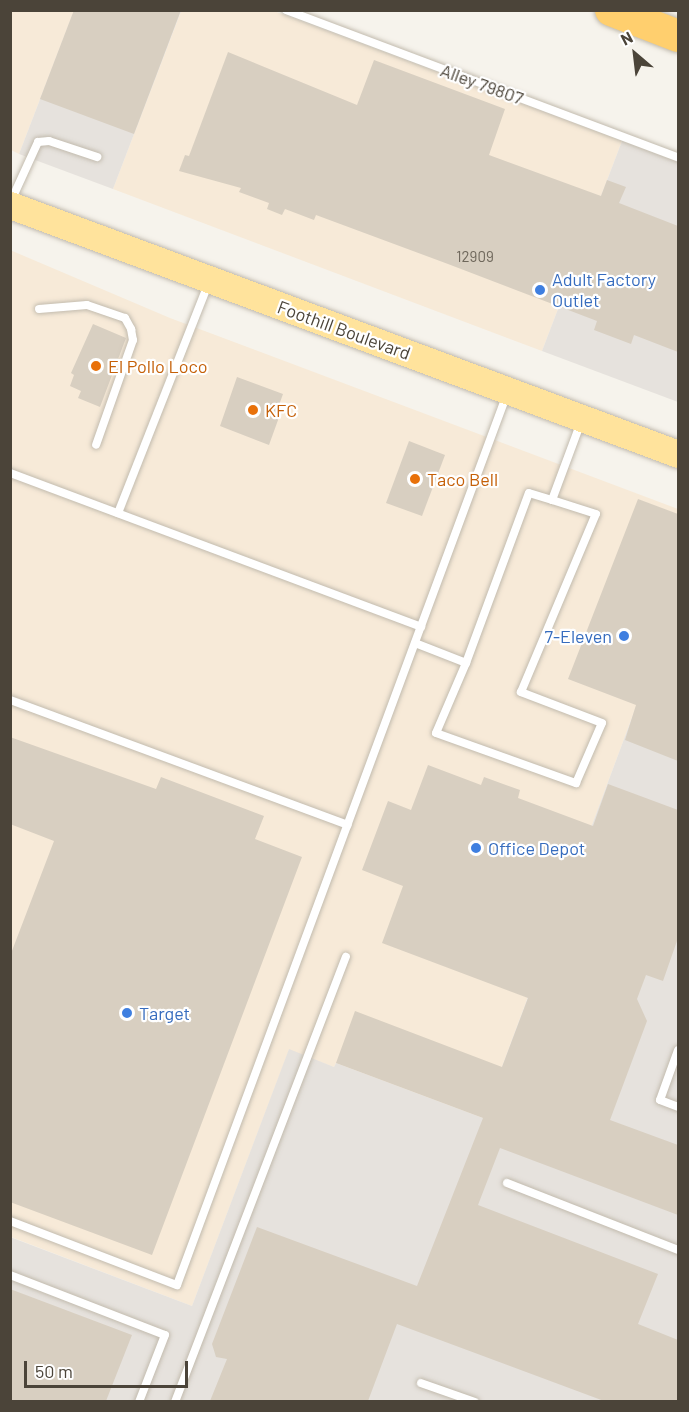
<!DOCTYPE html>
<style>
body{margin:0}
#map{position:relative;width:689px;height:1412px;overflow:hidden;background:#f6f3ec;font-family:Barlow,sans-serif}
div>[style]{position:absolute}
.commercial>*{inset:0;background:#f7ead8}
.industrial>*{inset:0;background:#e6e2dd}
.building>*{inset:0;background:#d8cfc1}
.roads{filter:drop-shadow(0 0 2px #c2bbae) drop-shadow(0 0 2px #c2bbae)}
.lane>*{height:8px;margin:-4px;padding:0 4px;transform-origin:4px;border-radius:4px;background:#fff}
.primary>*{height:27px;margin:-13.5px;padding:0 13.5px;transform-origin:13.5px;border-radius:13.5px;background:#ffe39c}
.highway>*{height:32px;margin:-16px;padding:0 16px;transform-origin:16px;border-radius:16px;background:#ffcf6e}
.dots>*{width:16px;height:16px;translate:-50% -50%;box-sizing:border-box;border:3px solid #fff;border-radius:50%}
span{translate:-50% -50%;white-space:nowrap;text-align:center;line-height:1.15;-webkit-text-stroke:4.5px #fff;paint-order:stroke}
.number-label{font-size:15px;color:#6e675b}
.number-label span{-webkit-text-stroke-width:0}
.street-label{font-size:18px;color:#4b4439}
.shop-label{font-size:18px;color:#366cbe}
.left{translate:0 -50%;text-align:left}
.right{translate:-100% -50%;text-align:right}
.food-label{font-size:18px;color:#c56008}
.frame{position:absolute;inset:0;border:12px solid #4b4439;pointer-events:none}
.north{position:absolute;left:605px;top:24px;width:60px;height:60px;-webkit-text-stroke:4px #fff;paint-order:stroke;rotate:332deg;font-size:16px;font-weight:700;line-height:24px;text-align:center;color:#4b4439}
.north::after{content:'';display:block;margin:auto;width:21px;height:27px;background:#4b4439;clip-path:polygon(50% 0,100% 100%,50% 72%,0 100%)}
.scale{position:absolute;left:24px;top:1361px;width:164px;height:27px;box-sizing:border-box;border:3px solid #4b4439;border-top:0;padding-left:8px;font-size:18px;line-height:21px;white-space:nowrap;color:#4b4439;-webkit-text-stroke:4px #fff;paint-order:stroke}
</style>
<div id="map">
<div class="commercial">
<div style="clip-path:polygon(10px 11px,74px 11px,19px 154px,11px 150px)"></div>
<div style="clip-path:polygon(181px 11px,274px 11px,622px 141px,542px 351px,113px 189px)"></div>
<div style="clip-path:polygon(10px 250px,170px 318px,678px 509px,678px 594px,483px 1118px,336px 1063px,334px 1067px,289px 1050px,192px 1306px,11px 1237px)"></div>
</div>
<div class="industrial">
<div style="clip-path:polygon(74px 11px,181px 11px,113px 189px,19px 154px)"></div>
<div style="clip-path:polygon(622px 141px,678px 162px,678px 402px,542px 351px)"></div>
<div style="clip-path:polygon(678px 594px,678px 1401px,11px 1401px,10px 1237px,192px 1306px,289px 1049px,334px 1067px,336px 1063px,483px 1118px)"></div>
</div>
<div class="building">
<div style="clip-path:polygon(74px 10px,181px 10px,134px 134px,40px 99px)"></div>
<div style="clip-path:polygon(228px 52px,357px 105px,374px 60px,505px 109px,489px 155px,601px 196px,607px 180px,626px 187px,619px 203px,678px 226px,678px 352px,634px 335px,631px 344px,594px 330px,597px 321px,448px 264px,316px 215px,314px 220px,285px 209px,282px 215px,267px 209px,269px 203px,239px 192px,241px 188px,179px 171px,185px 155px,189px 156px)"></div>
<div style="clip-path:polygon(93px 324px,126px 338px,100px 407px,78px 398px,81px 391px,70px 386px,74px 375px,71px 373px)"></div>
<div style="clip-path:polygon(237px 377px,283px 394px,278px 408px,282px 409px,269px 445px,220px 426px)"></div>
<div style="clip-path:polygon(409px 441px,445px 455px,422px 516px,386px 503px)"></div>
<div style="clip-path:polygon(638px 499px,678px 514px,678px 761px,625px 740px,636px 705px,568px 679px)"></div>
<div style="clip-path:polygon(10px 737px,156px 789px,161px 777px,264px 816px,255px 839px,302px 857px,152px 1255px,10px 1202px,10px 956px,54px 841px,10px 824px)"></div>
<div style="clip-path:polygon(428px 765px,481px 785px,484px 777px,520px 790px,518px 798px,593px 826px,608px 784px,678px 810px,678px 938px,663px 981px,646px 975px,637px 999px,647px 1021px,610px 1120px,678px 1145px,678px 1215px,500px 1148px,478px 1205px,658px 1274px,638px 1324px,678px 1340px,678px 1401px,604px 1401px,397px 1324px,368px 1401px,210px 1401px,227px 1359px,216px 1357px,212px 1344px,257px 1227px,417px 1286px,483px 1118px,336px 1063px,355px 1011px,502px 1067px,528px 998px,382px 943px,403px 886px,362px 870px,388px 801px,411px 810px)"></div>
<div style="clip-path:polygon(10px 1289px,132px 1335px,106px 1401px,10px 1401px)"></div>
</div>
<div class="roads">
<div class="lane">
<div style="left:286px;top:10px;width:419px;rotate:20.6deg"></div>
<div style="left:11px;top:201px;width:65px;rotate:-65.4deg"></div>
<div style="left:38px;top:142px;width:11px;rotate:-5deg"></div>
<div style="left:49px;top:141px;width:51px;rotate:18.4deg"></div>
<div style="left:39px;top:309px;width:48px;rotate:-4.8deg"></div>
<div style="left:87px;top:305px;width:40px;rotate:18.9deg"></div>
<div style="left:125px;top:318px;width:13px;rotate:61deg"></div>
<div style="left:131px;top:329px;width:11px;rotate:80deg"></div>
<div style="left:133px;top:340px;width:111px;rotate:109.4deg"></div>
<div style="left:10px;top:473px;width:439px;rotate:20.5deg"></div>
<div style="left:118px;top:513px;width:248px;rotate:-68.5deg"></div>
<div style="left:415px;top:643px;width:55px;rotate:21.4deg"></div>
<div style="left:466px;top:663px;width:181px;rotate:-69.7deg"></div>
<div style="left:529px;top:493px;width:24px;rotate:17deg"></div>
<div style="left:552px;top:500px;width:83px;rotate:-69.6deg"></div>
<div style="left:466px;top:663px;width:76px;rotate:113.2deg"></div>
<div style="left:436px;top:733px;width:149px;rotate:19.7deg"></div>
<div style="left:576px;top:783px;width:65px;rotate:-66.6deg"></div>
<div style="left:602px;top:723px;width:87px;rotate:-159.1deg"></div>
<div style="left:521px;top:692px;width:193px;rotate:-67.2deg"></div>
<div style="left:596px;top:514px;width:46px;rotate:-162.3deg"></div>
<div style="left:10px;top:700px;width:360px;rotate:20.3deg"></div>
<div style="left:678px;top:1050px;width:53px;rotate:109.8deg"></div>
<div style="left:660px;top:1100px;width:19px;rotate:21deg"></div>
<div style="left:507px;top:1183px;width:184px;rotate:21.4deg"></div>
<div style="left:10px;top:1221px;width:179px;rotate:21deg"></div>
<div style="left:177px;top:1285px;width:950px;rotate:-69.68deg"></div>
<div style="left:10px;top:1275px;width:166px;rotate:21.2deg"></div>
<div style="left:165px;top:1335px;width:72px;rotate:111.2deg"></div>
<div style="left:421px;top:1383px;width:57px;rotate:19.4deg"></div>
<div style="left:175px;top:1402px;width:477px;rotate:-69deg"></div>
</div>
<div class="primary">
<div style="left:10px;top:205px;width:713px;rotate:20.44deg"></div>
</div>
<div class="highway">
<div style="left:611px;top:10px;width:72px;rotate:21.2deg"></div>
</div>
</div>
<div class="dots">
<div style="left:540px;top:290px;background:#3f7fe0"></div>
<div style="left:96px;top:366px;background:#e8710a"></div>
<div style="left:253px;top:410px;background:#e8710a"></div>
<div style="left:415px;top:479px;background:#e8710a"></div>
<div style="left:624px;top:636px;background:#3f7fe0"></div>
<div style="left:476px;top:848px;background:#3f7fe0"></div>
<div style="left:127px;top:1013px;background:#3f7fe0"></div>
</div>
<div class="number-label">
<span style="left:475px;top:257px">12909</span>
</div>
<div class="street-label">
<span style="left:482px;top:84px;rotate:20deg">Alley 79807</span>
<span style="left:344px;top:330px;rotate:20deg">Foothill Boulevard</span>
</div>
<div class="shop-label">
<span class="left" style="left:552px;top:290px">Adult Factory<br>Outlet</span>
<span class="right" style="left:612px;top:636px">7-Eleven</span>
<span class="left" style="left:488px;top:848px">Office Depot</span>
<span class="left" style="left:139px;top:1013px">Target</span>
</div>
<div class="food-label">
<span class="left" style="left:108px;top:366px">El Pollo Loco</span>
<span class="left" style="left:265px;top:410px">KFC</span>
<span class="left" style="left:427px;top:479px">Taco Bell</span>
</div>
<div class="frame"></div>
<div class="north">N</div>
<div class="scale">50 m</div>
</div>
